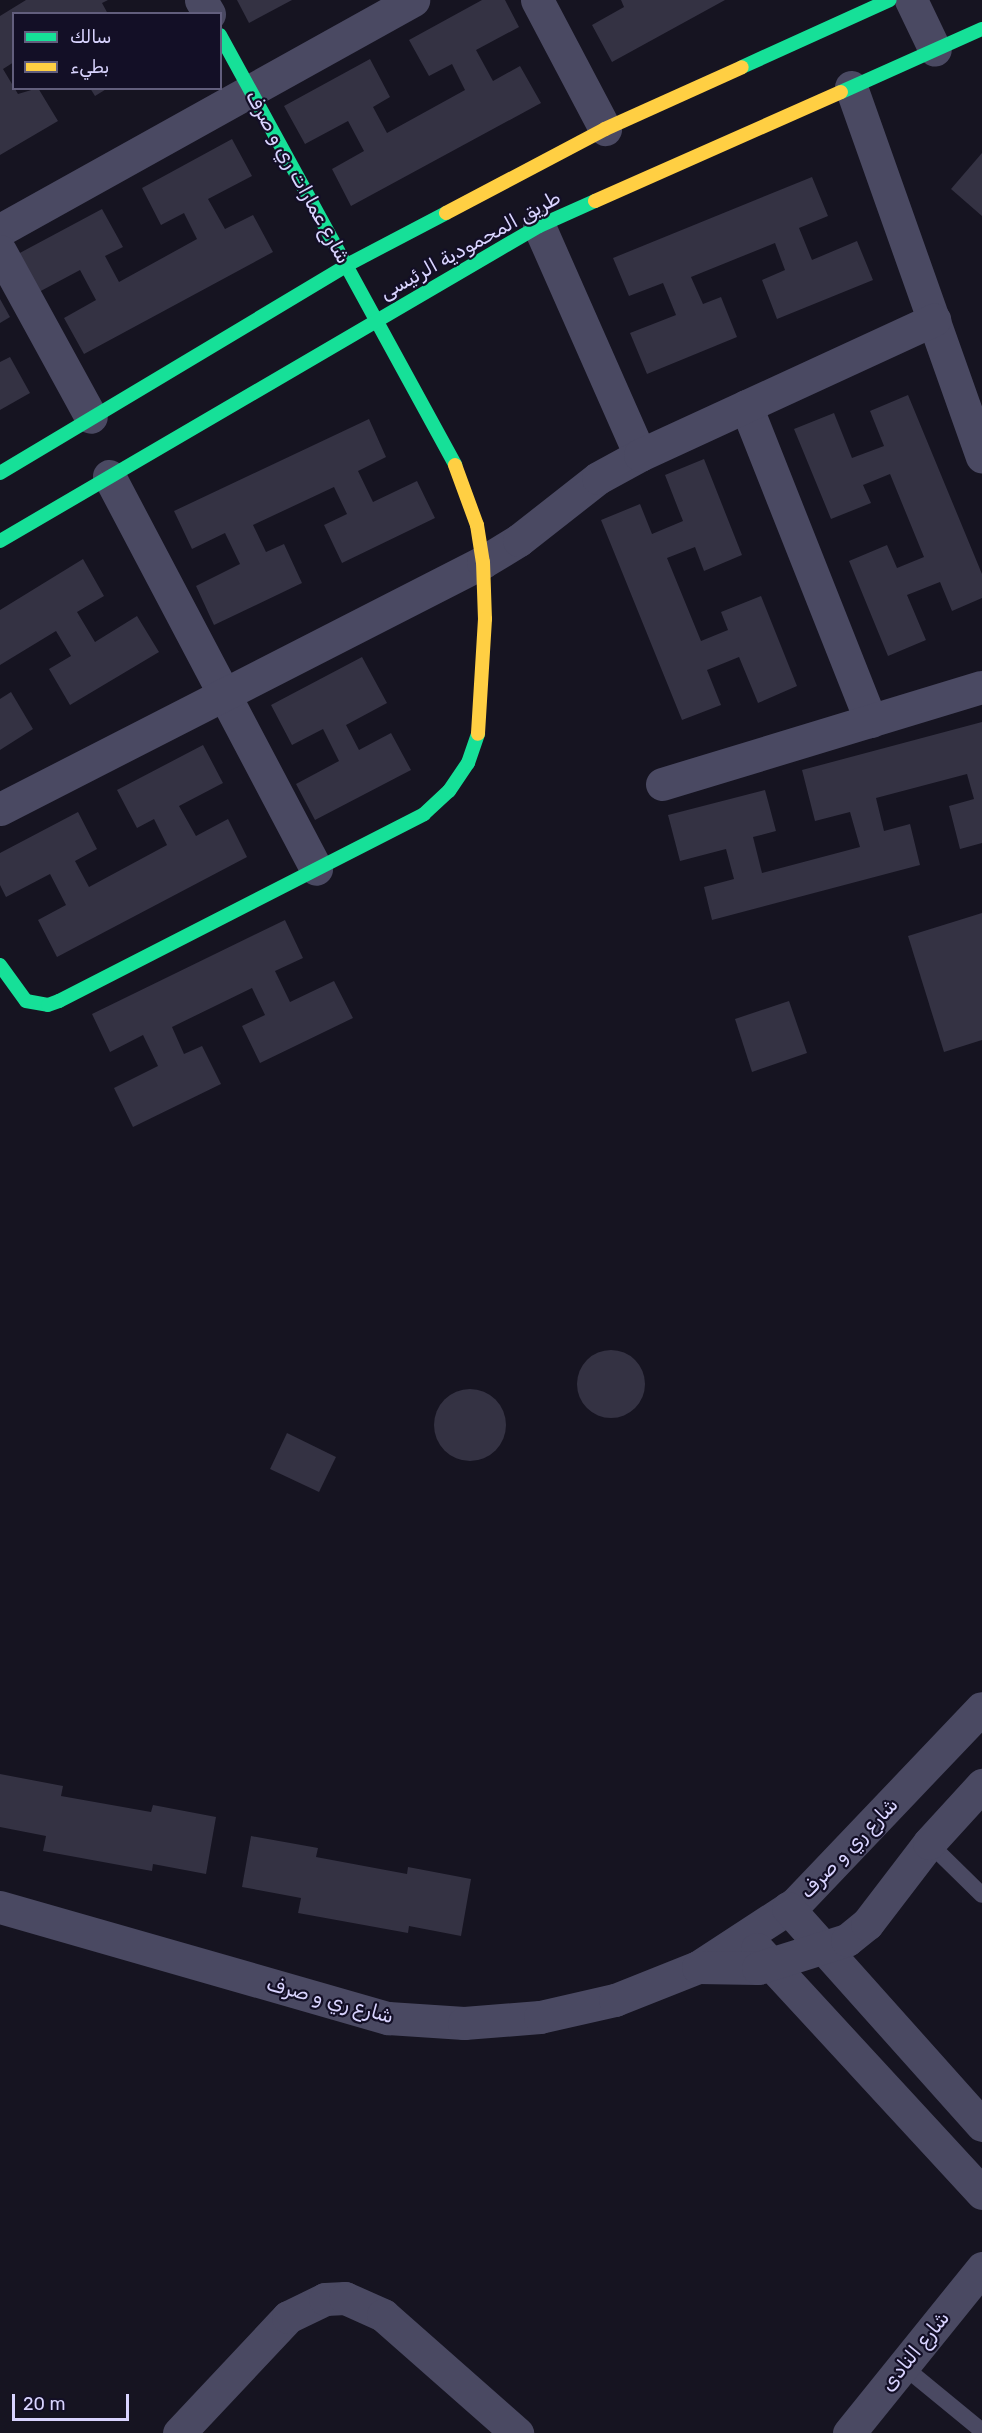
<!DOCTYPE html>
<meta charset="utf-8">
<style>
body{margin:0}
#map{position:relative;width:982px;height:2433px;overflow:hidden;background:#161421;font-family:Rubik,"Noto Naskh Arabic",sans-serif}
div>[style]{position:absolute}
.building>*{inset:0;background:#343243}
.round{border-radius:50%}
.lane>*{height:16px;margin:-8px;padding:0 8px;transform-origin:8px;border-radius:8px;background:#4a4962}
.street>*{height:33px;margin:-16.5px;padding:0 16.5px;transform-origin:16.5px;border-radius:16.5px;background:#4a4962}
.fast>*{height:14px;margin:-7px;padding:0 7px;transform-origin:7px;border-radius:7px;background:#16e098}
.slow>*{height:14px;margin:-7px;padding:0 7px;transform-origin:7px;border-radius:7px;background:#ffcf43}
span{translate:-50% -50%;white-space:nowrap;text-align:center;line-height:1.15;-webkit-text-stroke:4.5px #130f26;paint-order:stroke}
.street-label{font-size:20px;color:#d9d4ff}
.legend{position:absolute;left:12px;top:12px;width:210px;height:78px;box-sizing:border-box;background:#130f26;border:2px solid #625e7d;margin:0;padding:8px 10px;list-style:none;font-size:18px;color:#d9d4ff}
.legend li{display:flex;align-items:center;gap:12px;height:30px}
.legend b{width:30px;border:2px solid #625e7d}
.scale{position:absolute;left:12px;top:2394px;width:117px;height:27px;box-sizing:border-box;border:3px solid #d9d4ff;border-top:0;padding-left:8px;font-size:18px;line-height:21px;white-space:nowrap;color:#d9d4ff;-webkit-text-stroke:4px #130f26;paint-order:stroke}
</style>
<div id="map">
<div class="building">
<div style="clip-path:polygon(26px 0,108px 0,102px 3px,108px 14px,14px 14px,14px 62px,3px 69px,18px 94px,38px 88px,58px 121px,0 155px,0 16px)"></div>
<div style="clip-path:polygon(237px 0,292px 0,249px 23px)"></div>
<div style="clip-path:polygon(482px 0,505px 0,519px 27px,476px 50px,493px 81px,520px 66px,541px 103px,351px 206px,332px 169px,364px 151px,348px 121px,305px 144px,284px 106px,370px 59px,390px 97px,373px 107px,387px 133px,465px 90px,452px 64px,429px 76px,409px 40px)"></div>
<div style="clip-path:polygon(621px 0,725px 0,612px 62px,592px 25px,624px 7px)"></div>
<div style="clip-path:polygon(90px 88px,108px 88px,95px 96px)"></div>
<div style="clip-path:polygon(232px 139px,252px 176px,208px 199px,225px 229px,253px 215px,273px 252px,84px 354px,64px 318px,96px 300px,80px 270px,37px 293px,16px 255px,102px 209px,123px 247px,105px 256px,119px 282px,197px 239px,184px 213px,161px 225px,142px 188px)"></div>
<div style="clip-path:polygon(982px 153px,982px 216px,951px 189px)"></div>
<div style="clip-path:polygon(812px 177px,828px 216px,799px 228px,812px 260px,857px 241px,873px 280px,777px 319px,762px 280px,785px 270px,775px 243px,691px 277px,703px 304px,721px 297px,737px 337px,647px 374px,630px 333px,676px 315px,663px 283px,629px 296px,613px 258px)"></div>
<div style="clip-path:polygon(0 299px,10px 317px,0 323px)"></div>
<div style="clip-path:polygon(10px 357px,30px 393px,0 410px,0 362px)"></div>
<div style="clip-path:polygon(908px 395px,982px 574px,982px 598px,952px 611px,940px 582px,907px 595px,926px 640px,888px 656px,849px 561px,887px 545px,897px 568px,924px 557px,890px 474px,863px 485px,871px 503px,831px 519px,794px 429px,834px 413px,852px 458px,884px 446px,870px 411px)"></div>
<div style="clip-path:polygon(369px 419px,386px 457px,358px 471px,373px 502px,417px 481px,435px 518px,342px 563px,324px 525px,347px 514px,334px 487px,253px 525px,266px 552px,284px 544px,302px 583px,214px 625px,196px 586px,240px 564px,225px 533px,192px 549px,174px 511px)"></div>
<div style="clip-path:polygon(704px 459px,742px 555px,704px 571px,695px 547px,667px 558px,701px 641px,728px 630px,721px 612px,761px 596px,797px 686px,758px 703px,739px 657px,707px 670px,721px 705px,682px 720px,601px 520px,640px 504px,652px 534px,683px 521px,665px 475px)"></div>
<div style="clip-path:polygon(83px 559px,104px 596px,77px 612px,95px 642px,137px 616px,159px 652px,70px 705px,49px 669px,71px 656px,56px 631px,0 665px,0 610px)"></div>
<div style="clip-path:polygon(362px 657px,387px 703px,346px 725px,359px 750px,391px 733px,411px 770px,315px 820px,296px 784px,339px 761px,323px 729px,292px 745px,271px 705px)"></div>
<div style="clip-path:polygon(11px 692px,33px 729px,0 750px,0 699px)"></div>
<div style="clip-path:polygon(982px 722px,982px 843px,960px 849px,949px 806px,974px 799px,967px 774px,876px 798px,884px 831px,910px 824px,920px 865px,712px 920px,704px 887px,734px 879px,726px 849px,680px 861px,668px 815px,765px 790px,776px 831px,753px 837px,762px 873px,860px 847px,850px 812px,815px 821px,802px 770px)"></div>
<div style="clip-path:polygon(203px 745px,223px 783px,179px 806px,196px 836px,228px 819px,247px 857px,57px 957px,38px 920px,66px 905px,50px 874px,6px 897px,0 885px,0 853px,78px 812px,97px 849px,75px 861px,89px 887px,167px 845px,154px 819px,137px 828px,117px 790px)"></div>
<div style="clip-path:polygon(982px 913px,982px 1040px,944px 1052px,908px 936px)"></div>
<div style="clip-path:polygon(285px 920px,303px 958px,275px 971px,290px 1002px,334px 981px,353px 1018px,260px 1063px,242px 1026px,265px 1015px,252px 988px,172px 1027px,184px 1054px,202px 1046px,221px 1084px,133px 1127px,114px 1088px,158px 1066px,143px 1035px,110px 1052px,92px 1014px)"></div>
<div style="clip-path:polygon(789px 1001px,807px 1053px,752px 1072px,735px 1019px)"></div>
<div class="round" style="left:577px;top:1350px;width:68px;height:68px"></div>
<div class="round" style="left:434px;top:1389px;width:72px;height:72px"></div>
<div style="clip-path:polygon(287px 1433px,336px 1457px,319px 1492px,270px 1469px)"></div>
<div style="clip-path:polygon(0 1774px,63px 1786px,61px 1796px,151px 1812px,153px 1805px,216px 1817px,206px 1874px,153px 1864px,152px 1871px,43px 1851px,46px 1836px,0 1827px)"></div>
<div style="clip-path:polygon(251px 1836px,318px 1848px,316px 1857px,407px 1874px,408px 1867px,471px 1879px,461px 1936px,409px 1926px,408px 1933px,298px 1913px,301px 1898px,242px 1887px)"></div>
</div>
<div class="lane">
<div style="left:929px;top:1843px;width:74px;rotate:44.5deg"></div>
<div style="left:903px;top:2366px;width:102px;rotate:39.4deg"></div>
</div>
<div class="street">
<div style="left:201px;top:0;width:16px;rotate:60deg"></div>
<div style="left:537px;top:0;width:146px;rotate:62.2deg"></div>
<div style="left:911px;top:0;width:55px;rotate:64.4deg"></div>
<div style="left:851px;top:87px;width:392px;rotate:70.5deg"></div>
<div style="left:539px;top:226px;width:250px;rotate:66.2deg"></div>
<div style="left:0;top:230px;width:473px;rotate:-29.1deg"></div>
<div style="left:0;top:251px;width:189px;rotate:61.3deg"></div>
<div style="left:746px;top:406px;width:339px;rotate:68.4deg"></div>
<div style="left:109px;top:476px;width:444px;rotate:62.2deg"></div>
<div style="left:662px;top:784px;width:334px;rotate:-16.9deg"></div>
<div style="left:0;top:809px;width:542px;rotate:-27.08deg"></div>
<div style="left:483px;top:562px;width:42px;rotate:-31.4deg"></div>
<div style="left:519px;top:540px;width:100px;rotate:-38.1deg"></div>
<div style="left:598px;top:478px;width:48px;rotate:-28.7deg"></div>
<div style="left:640px;top:455px;width:324px;rotate:-24.7deg"></div>
<div style="left:0;top:1907px;width:404px;rotate:16deg"></div>
<div style="left:388px;top:2018px;width:76px;rotate:3.8deg"></div>
<div style="left:464px;top:2023px;width:76px;rotate:-4.5deg"></div>
<div style="left:540px;top:2017px;width:77px;rotate:-12.8deg"></div>
<div style="left:615px;top:2000px;width:89px;rotate:-21.7deg"></div>
<div style="left:698px;top:1967px;width:117px;rotate:-33.1deg"></div>
<div style="left:796px;top:1903px;width:269px;rotate:-46.4deg"></div>
<div style="left:788px;top:1908px;width:291px;rotate:48.2deg"></div>
<div style="left:757px;top:1949px;width:332px;rotate:47.3deg"></div>
<div style="left:698px;top:1967px;width:60px;rotate:1deg"></div>
<div style="left:758px;top:1968px;width:93px;rotate:-17.5deg"></div>
<div style="left:847px;top:1940px;width:26px;rotate:-39deg"></div>
<div style="left:867px;top:1924px;width:102px;rotate:-52.6deg"></div>
<div style="left:929px;top:1843px;width:79px;rotate:-47.6deg"></div>
<div style="left:179px;top:2433px;width:159px;rotate:-46.8deg"></div>
<div style="left:288px;top:2317px;width:41px;rotate:-25.9deg"></div>
<div style="left:325px;top:2299px;width:20px;rotate:-3deg"></div>
<div style="left:345px;top:2298px;width:42px;rotate:24.1deg"></div>
<div style="left:383px;top:2315px;width:179px;rotate:41.4deg"></div>
<div style="left:849px;top:2433px;width:212px;rotate:-51.1deg"></div>
</div>
<div class="fast">
<div style="left:220px;top:35px;width:490px;rotate:61.3deg"></div>
<div style="left:742px;top:67px;width:162px;rotate:-24.4deg"></div>
<div style="left:841px;top:92px;width:154px;rotate:-24.1deg"></div>
<div style="left:0;top:473px;width:405px;rotate:-30.9deg"></div>
<div style="left:347px;top:265px;width:112px;rotate:-27.7deg"></div>
<div style="left:0;top:541px;width:624px;rotate:-30.3deg"></div>
<div style="left:539px;top:226px;width:61px;rotate:-24.1deg"></div>
<div style="left:0;top:965px;width:44px;rotate:54.2deg"></div>
<div style="left:26px;top:1001px;width:22px;rotate:10deg"></div>
<div style="left:48px;top:1005px;width:12px;rotate:-20deg"></div>
<div style="left:59px;top:1001px;width:410px;rotate:-27.1deg"></div>
<div style="left:424px;top:814px;width:34px;rotate:-43deg"></div>
<div style="left:449px;top:791px;width:34px;rotate:-56deg"></div>
<div style="left:468px;top:763px;width:31px;rotate:-71deg"></div>
</div>
<div class="slow">
<div style="left:595px;top:201px;width:269px;rotate:-23.9deg"></div>
<div style="left:446px;top:213px;width:180px;rotate:-27.8deg"></div>
<div style="left:605px;top:129px;width:150px;rotate:-24.3deg"></div>
<div style="left:455px;top:465px;width:64px;rotate:69.9deg"></div>
<div style="left:477px;top:525px;width:37px;rotate:81deg"></div>
<div style="left:483px;top:562px;width:57px;rotate:88deg"></div>
<div style="left:485px;top:619px;width:115px;rotate:93.5deg"></div>
</div>
<div class="street-label">
<span style="left:298px;top:177px;rotate:61deg">شارع عمارات ري و صرف</span>
<span style="left:470px;top:245px;rotate:-29deg">طريق المحمودية الرئيسى</span>
<span style="left:849px;top:1848px;rotate:-46deg">شارع ري و صرف</span>
<span style="left:330px;top:2000px;rotate:15deg">شارع ري و صرف</span>
<span style="left:915px;top:2351px;rotate:-51deg">شارع النادى</span>
</div>
<ul class="legend">
<li><b style="height:8px;background:#16e098"></b>سالك</li>
<li><b style="height:8px;background:#ffcf43"></b>بطيء</li>
</ul>
<div class="scale">20 m</div>
</div>
